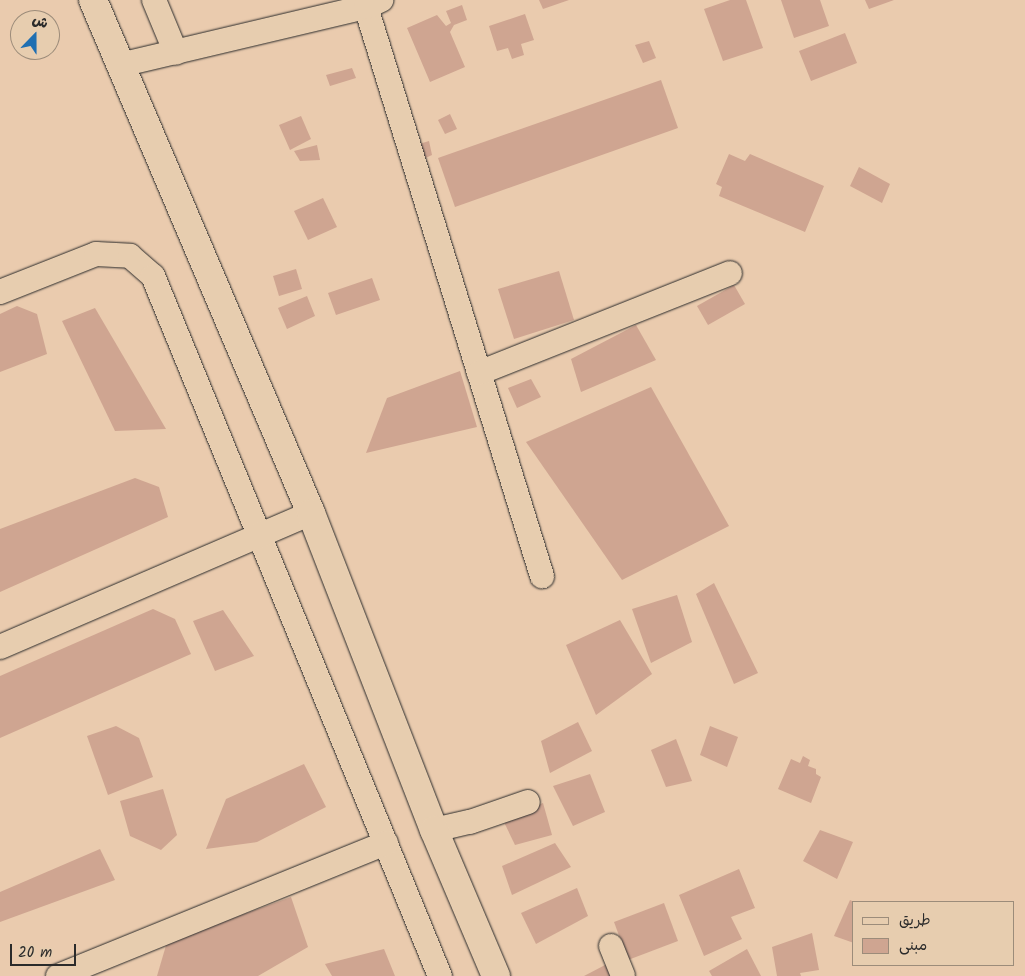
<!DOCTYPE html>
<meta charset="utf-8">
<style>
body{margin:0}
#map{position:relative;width:1025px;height:976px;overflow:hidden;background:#eacbae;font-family:Kalam,"Playpen Sans Arabic",sans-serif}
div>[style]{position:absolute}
.building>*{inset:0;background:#cfa591}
.roads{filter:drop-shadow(0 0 1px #2b2b2b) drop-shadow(0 0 1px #2b2b2b)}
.minor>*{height:24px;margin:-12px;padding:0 12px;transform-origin:12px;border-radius:12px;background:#e7cdaf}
.tertiary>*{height:28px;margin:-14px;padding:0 14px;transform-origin:14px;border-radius:14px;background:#e7cdaf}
span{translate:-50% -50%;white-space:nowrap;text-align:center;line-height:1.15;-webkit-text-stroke:4px #e7cdaf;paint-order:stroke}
.legend{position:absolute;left:852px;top:901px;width:162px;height:65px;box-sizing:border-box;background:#e7cdaf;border:1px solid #9c8c7a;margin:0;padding:6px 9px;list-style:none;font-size:15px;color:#2b2b2b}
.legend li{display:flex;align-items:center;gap:10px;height:25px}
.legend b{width:25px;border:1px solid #9c8c7a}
.north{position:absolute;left:10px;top:10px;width:50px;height:50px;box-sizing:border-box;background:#e7cdaf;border:1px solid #9c8c7a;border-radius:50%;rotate:22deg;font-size:14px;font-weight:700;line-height:20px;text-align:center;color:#2b2b2b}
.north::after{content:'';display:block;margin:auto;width:18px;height:22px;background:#1f6fb2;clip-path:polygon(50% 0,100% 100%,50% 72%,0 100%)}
.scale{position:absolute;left:10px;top:944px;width:66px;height:22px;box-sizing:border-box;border:2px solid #2b2b2b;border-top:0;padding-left:6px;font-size:15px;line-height:18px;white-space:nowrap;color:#2b2b2b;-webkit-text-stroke:4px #e7cdaf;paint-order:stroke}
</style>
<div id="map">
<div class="building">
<div style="clip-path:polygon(539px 0,569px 0,543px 9px)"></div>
<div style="clip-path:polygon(730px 0,746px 0,763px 48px,723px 61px,704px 9px)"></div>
<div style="clip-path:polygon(781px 0,820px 0,829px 26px,794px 38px)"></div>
<div style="clip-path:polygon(865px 0,894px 0,869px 9px)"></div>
<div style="clip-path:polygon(462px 5px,467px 20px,454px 25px,450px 32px,465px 67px,430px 82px,407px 28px,437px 15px,446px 26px,451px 23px,446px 11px)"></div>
<div style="clip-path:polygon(525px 14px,534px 40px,521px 44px,524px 55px,512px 59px,508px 48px,497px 51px,489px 26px)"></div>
<div style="clip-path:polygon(845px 33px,857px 63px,811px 81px,799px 51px)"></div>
<div style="clip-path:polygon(649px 41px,656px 58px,643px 63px,635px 45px)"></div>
<div style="clip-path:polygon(352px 68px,356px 78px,330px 86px,326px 75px)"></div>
<div style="clip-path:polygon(661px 80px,678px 128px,455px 207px,438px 158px)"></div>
<div style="clip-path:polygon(450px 114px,457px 129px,445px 134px,438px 120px)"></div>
<div style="clip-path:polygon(301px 116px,311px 139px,290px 150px,279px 125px)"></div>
<div style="clip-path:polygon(429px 141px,432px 155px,421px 160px,416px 145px)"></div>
<div style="clip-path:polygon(317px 145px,320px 160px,300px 161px,294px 151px)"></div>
<div style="clip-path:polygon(729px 154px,745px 161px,750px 154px,824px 186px,805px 232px,719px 196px,722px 187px,716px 184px)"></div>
<div style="clip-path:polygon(859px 167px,890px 184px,882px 203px,850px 186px)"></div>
<div style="clip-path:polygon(323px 198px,337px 227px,308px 240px,294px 211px)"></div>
<div style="clip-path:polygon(296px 269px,302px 289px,279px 296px,273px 276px)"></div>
<div style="clip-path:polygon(559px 271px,574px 320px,514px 339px,498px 289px)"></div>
<div style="clip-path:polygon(372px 278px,380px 300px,336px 315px,328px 293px)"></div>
<div style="clip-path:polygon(734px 285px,745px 304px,708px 325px,697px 306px)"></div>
<div style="clip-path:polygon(307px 296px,315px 316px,287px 329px,278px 308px)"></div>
<div style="clip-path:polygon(17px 306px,37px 314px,47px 354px,0 372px,0 314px)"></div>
<div style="clip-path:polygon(95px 308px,166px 429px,115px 431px,62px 321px)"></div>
<div style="clip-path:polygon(636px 325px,656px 360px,581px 392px,571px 359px)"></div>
<div style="clip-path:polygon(460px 371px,477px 427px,366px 453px,387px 398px)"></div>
<div style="clip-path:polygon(531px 379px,541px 397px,517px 408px,508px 388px)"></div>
<div style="clip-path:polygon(651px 387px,729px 526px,622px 580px,526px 442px)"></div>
<div style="clip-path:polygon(135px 478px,159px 487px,168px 517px,0 592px,0 529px)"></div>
<div style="clip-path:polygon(714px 583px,758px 673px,734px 684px,696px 594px)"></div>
<div style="clip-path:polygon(677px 595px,692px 642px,651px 663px,632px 609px)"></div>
<div style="clip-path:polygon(153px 609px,175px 619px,191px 654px,0 738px,0 676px)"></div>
<div style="clip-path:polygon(223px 610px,254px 656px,215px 671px,193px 621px)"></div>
<div style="clip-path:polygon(620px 620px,652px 674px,596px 715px,566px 645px)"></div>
<div style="clip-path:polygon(578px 722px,592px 751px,550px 773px,541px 741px)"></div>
<div style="clip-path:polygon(116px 726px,139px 738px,153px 777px,108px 795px,87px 736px)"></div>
<div style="clip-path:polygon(710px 726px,738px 737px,727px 767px,700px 755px)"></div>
<div style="clip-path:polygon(676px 739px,692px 781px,666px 787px,651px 750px)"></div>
<div style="clip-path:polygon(803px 756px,810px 760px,808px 766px,816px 769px,816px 774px,821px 777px,811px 803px,778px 789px,791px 759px,800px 763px)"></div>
<div style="clip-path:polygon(304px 764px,326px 807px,257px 842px,206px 849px,226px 799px)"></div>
<div style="clip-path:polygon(590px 774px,605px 812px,573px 826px,553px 786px)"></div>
<div style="clip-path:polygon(163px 789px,177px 835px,161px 850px,130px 836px,120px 801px)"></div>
<div style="clip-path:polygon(543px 803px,552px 835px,515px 845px,502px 818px)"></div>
<div style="clip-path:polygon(820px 830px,853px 842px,837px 879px,803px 861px)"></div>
<div style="clip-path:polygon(555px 843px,571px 867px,512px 895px,502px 866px)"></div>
<div style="clip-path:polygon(100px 849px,115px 880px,0 922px,0 892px)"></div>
<div style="clip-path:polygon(739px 869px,755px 908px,731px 917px,742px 939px,704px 956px,679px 895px)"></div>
<div style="clip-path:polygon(577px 888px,588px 916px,536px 944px,521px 913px)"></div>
<div style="clip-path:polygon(291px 897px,308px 947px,258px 976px,157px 976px,167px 942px)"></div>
<div style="clip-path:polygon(850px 900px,854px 902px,854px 943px,834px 936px)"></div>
<div style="clip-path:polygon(664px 903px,678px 941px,628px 960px,614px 922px)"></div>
<div style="clip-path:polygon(812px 933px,819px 970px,800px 973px,801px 976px,777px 976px,772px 947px)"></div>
<div style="clip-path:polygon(384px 949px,395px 976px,332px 976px,325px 964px)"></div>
<div style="clip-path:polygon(747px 949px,761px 976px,712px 976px,709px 971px)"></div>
<div style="clip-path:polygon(607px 964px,612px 976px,584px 976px)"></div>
</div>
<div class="roads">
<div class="minor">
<div style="left:154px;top:0;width:57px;rotate:67.5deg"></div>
<div style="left:366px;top:7px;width:596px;rotate:72.81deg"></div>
<div style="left:120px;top:65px;width:253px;rotate:-13.3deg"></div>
<div style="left:366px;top:7px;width:17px;rotate:-25deg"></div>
<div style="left:0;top:292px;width:103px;rotate:-21.6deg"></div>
<div style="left:96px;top:254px;width:34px;rotate:3deg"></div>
<div style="left:130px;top:256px;width:30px;rotate:41deg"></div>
<div style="left:153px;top:276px;width:757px;rotate:67.71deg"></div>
<div style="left:479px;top:373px;width:270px;rotate:-21.7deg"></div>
<div style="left:0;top:647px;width:339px;rotate:-23.3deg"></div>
<div style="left:434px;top:830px;width:37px;rotate:-13deg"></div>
<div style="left:470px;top:822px;width:61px;rotate:-19deg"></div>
<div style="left:611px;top:946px;width:32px;rotate:68deg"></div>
<div style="left:58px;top:976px;width:354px;rotate:-22.1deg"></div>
</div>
<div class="tertiary">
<div style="left:93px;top:0;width:557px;rotate:66.98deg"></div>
<div style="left:311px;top:513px;width:340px;rotate:68.8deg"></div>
<div style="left:434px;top:830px;width:159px;rotate:67deg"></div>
</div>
</div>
<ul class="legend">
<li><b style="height:6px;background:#e7cdaf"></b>طريق</li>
<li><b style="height:14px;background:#cfa591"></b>مبنى</li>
</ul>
<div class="north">ش</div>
<div class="scale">20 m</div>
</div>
